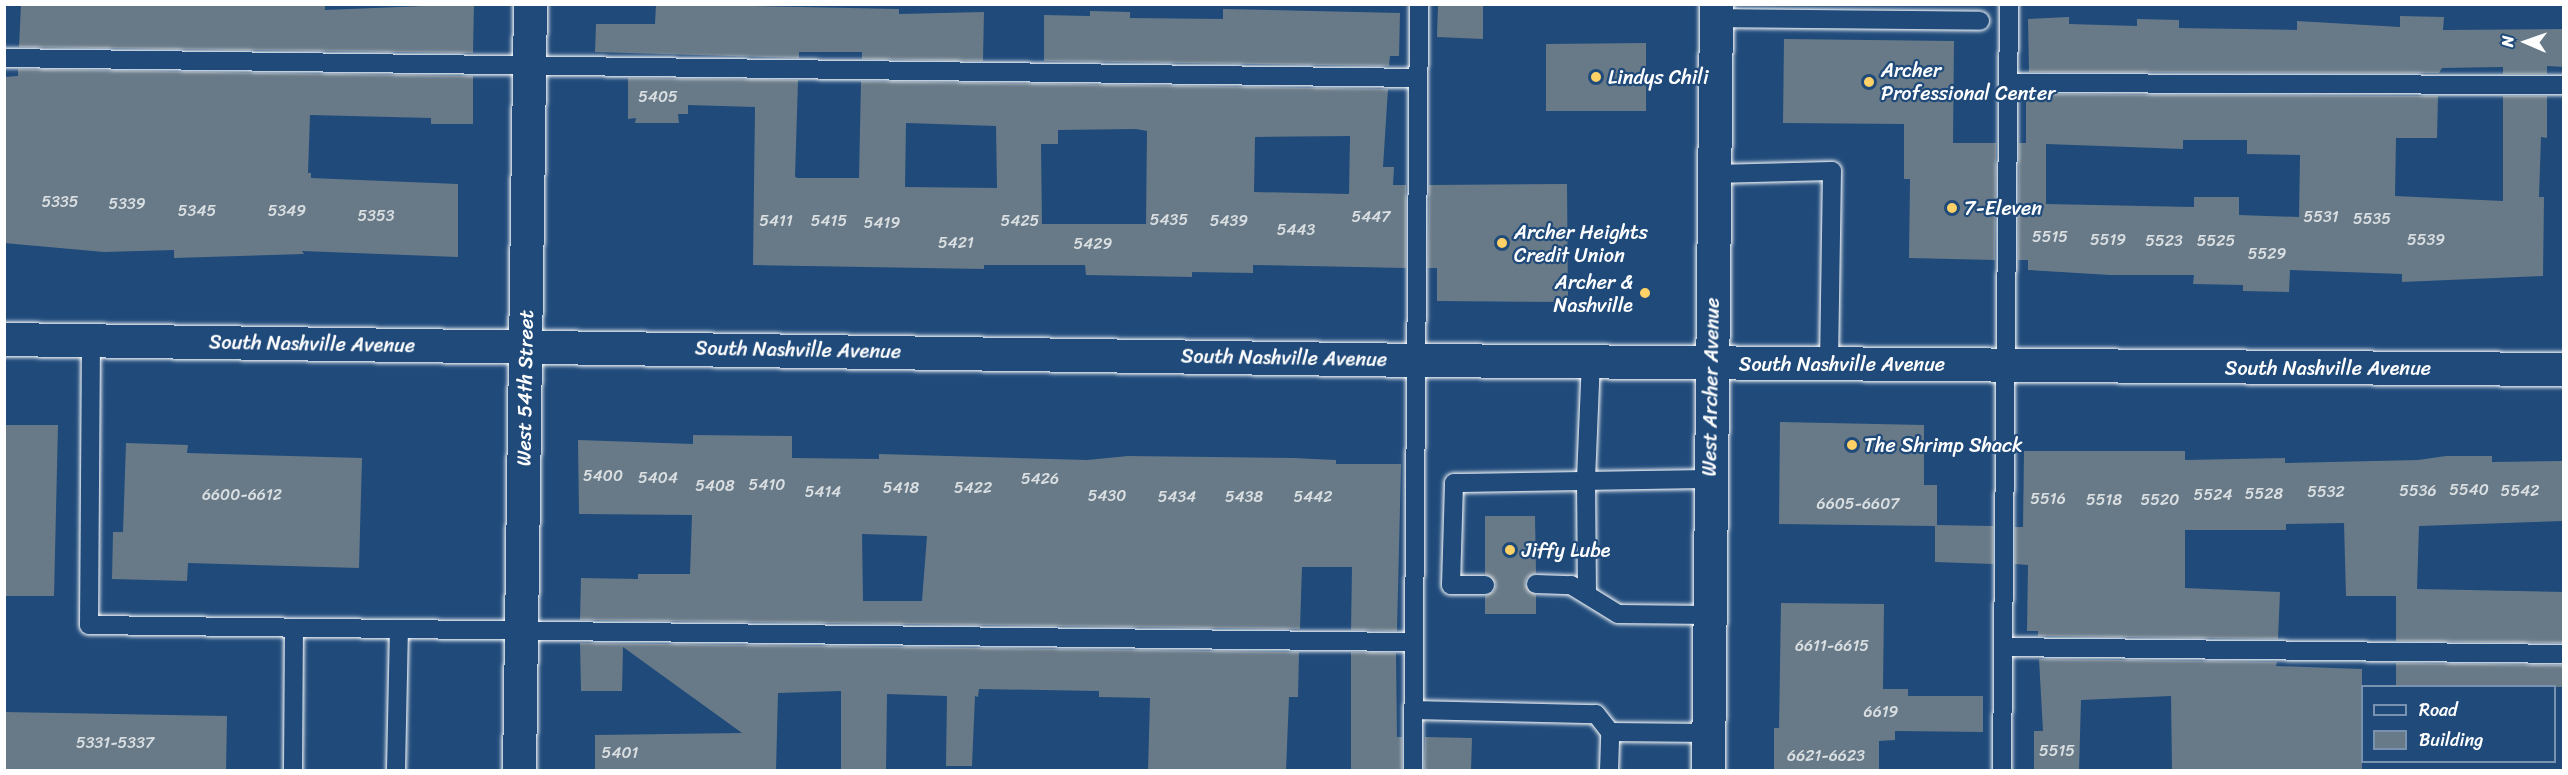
<!DOCTYPE html>
<style>
body{margin:0}
#map{position:relative;width:2568px;height:775px;overflow:hidden;background:#1f4a7a;font-family:Sriracha,sans-serif}
div>[style]{position:absolute}
.building>*{inset:0;background:#687a88}
.roads{filter:drop-shadow(0 0 2px #fff) drop-shadow(0 0 2px #fff)}
.lane>*{height:18px;margin:-9px;padding:0 9px;transform-origin:9px;border-radius:9px;background:#1f4a7a}
.street>*{height:33px;margin:-16.5px;padding:0 16.5px;transform-origin:16.5px;border-radius:16.5px;background:#1f4a7a}
.secondary>*{height:33px;margin:-16.5px;padding:0 16.5px;transform-origin:16.5px;border-radius:16.5px;background:#1f4a7a}
.dots>*{width:16px;height:16px;translate:-50% -50%;box-sizing:border-box;border:3px solid #1f4a7a;border-radius:50%}
span{translate:-50% -50%;white-space:nowrap;text-align:center;line-height:1.15;-webkit-text-stroke:4.5px #1f4a7a;paint-order:stroke}
.number-label{font-size:16px;color:#d9dee1}
.number-label span{-webkit-text-stroke-width:0}
.poi-label{font-size:20px;color:#fff}
.left{translate:0 -50%;text-align:left}
.right{translate:-100% -50%;text-align:right}
.street-label{font-size:20px;color:#fff}
.frame{position:absolute;inset:0;border:6px solid #fff;pointer-events:none}
.legend{position:absolute;left:2361px;top:685px;width:195px;height:78px;box-sizing:border-box;background:#1f4a7a;border:2px solid #7992af;margin:0;padding:8px 10px;list-style:none;font-size:18px;color:#fff}
.legend li{display:flex;align-items:center;gap:12px;height:30px}
.legend b{width:30px;border:2px solid #7992af}
.north{position:absolute;left:2496px;top:12px;width:60px;height:60px;-webkit-text-stroke:4px #1f4a7a;paint-order:stroke;rotate:272deg;font-size:16px;font-weight:700;line-height:24px;text-align:center;color:#fff}
.north::after{content:'';display:block;margin:auto;width:21px;height:27px;background:#fff;clip-path:polygon(50% 0,100% 100%,50% 72%,0 100%)}
</style>
<div id="map">
<div class="building">
<div style="clip-path:polygon(21px 4px,325px 5px,325px 10px,474px 4px,473px 53px,19px 47px)"></div>
<div style="clip-path:polygon(656px 4px,899px 9px,899px 14px,984px 12px,983px 61px,862px 59px,862px 52px,799px 52px,799px 58px,595px 52px,596px 24px,655px 24px)"></div>
<div style="clip-path:polygon(1438px 4px,1483px 4px,1483px 39px,1437px 37px)"></div>
<div style="clip-path:polygon(1223px 9px,1400px 13px,1399px 56px,1390px 56px,1389px 66px,1044px 61px,1044px 15px,1090px 16px,1090px 11px,1130px 12px,1130px 18px,1223px 19px)"></div>
<div style="clip-path:polygon(2400px 16px,2444px 17px,2443px 30px,2564px 29px,2564px 67px,2547px 66px,2547px 74px,2503px 74px,2503px 67px,2442px 68px,2439px 73px,2029px 72px,2028px 19px,2069px 17px,2069px 24px,2137px 26px,2137px 19px,2179px 20px,2179px 28px,2297px 30px,2297px 21px,2400px 27px)"></div>
<div style="clip-path:polygon(1784px 39px,1954px 41px,1953px 143px,1996px 143px,1995px 260px,1909px 258px,1910px 179px,1904px 179px,1904px 124px,1783px 123px)"></div>
<div style="clip-path:polygon(1646px 43px,1646px 111px,1546px 111px,1546px 44px)"></div>
<div style="clip-path:polygon(18px 69px,473px 76px,473px 124px,431px 124px,431px 118px,310px 115px,308px 173px,311px 173px,311px 178px,458px 184px,458px 257px,302px 251px,304px 254px,174px 258px,174px 250px,104px 252px,4px 243px,4px 77px,18px 76px)"></div>
<div style="clip-path:polygon(evenodd,628px 78px,798px 80px,795px 177px,798px 178px,859px 178px,861px 81px,1388px 89px,1383px 167px,1394px 167px,1393px 185px,1406px 185px,1406px 268px,1253px 265px,1253px 273px,1192px 272px,1192px 277px,1086px 275px,1085px 265px,984px 265px,984px 269px,753px 265px,755px 107px,688px 105px,688px 114px,678px 114px,679px 123px,635px 123px,636px 118px,628px 119px,628px 78px,906px 123px,996px 126px,997px 188px,905px 187px,906px 123px,628px 78px,1136px 129px,1147px 131px,1146px 224px,1042px 224px,1041px 144px,1058px 144px,1058px 130px,1136px 129px,628px 78px,1350px 136px,1349px 194px,1254px 192px,1255px 137px,1350px 136px)"></div>
<div style="clip-path:polygon(evenodd,2030px 94px,2438px 96px,2437px 138px,2396px 138px,2395px 196px,2503px 201px,2503px 96px,2547px 96px,2547px 138px,2541px 137px,2539px 197px,2544px 197px,2543px 276px,2402px 282px,2402px 274px,2290px 270px,2289px 292px,2243px 291px,2243px 285px,2193px 284px,2194px 275px,2110px 275px,2028px 270px,2028px 260px,2018px 260px,2019px 143px,2026px 143px,2026px 99px,2030px 94px,2183px 140px,2247px 140px,2247px 154px,2300px 155px,2299px 217px,2239px 215px,2239px 197px,2194px 197px,2194px 207px,2046px 204px,2046px 144px,2183px 149px,2183px 140px)"></div>
<div style="clip-path:polygon(1567px 184px,1568px 302px,1437px 301px,1437px 268px,1428px 268px,1429px 185px)"></div>
<div style="clip-path:polygon(1780px 422px,1924px 425px,1924px 485px,1937px 485px,1937px 525px,1993px 526px,1993px 564px,1935px 562px,1935px 526px,1779px 524px)"></div>
<div style="clip-path:polygon(4px 425px,58px 425px,54px 596px,4px 596px)"></div>
<div style="clip-path:polygon(evenodd,693px 435px,792px 436px,792px 458px,879px 459px,879px 454px,1087px 460px,1128px 456px,1293px 458px,1336px 460px,1336px 464px,1401px 464px,1397px 631px,1351px 630px,1352px 567px,1302px 567px,1300px 629px,580px 620px,581px 578px,638px 579px,638px 574px,690px 574px,692px 515px,579px 514px,578px 440px,693px 444px,693px 435px,862px 534px,927px 536px,922px 601px,863px 601px,862px 534px)"></div>
<div style="clip-path:polygon(126px 443px,188px 445px,187px 453px,362px 458px,359px 568px,188px 563px,187px 581px,112px 579px,113px 532px,123px 532px)"></div>
<div style="clip-path:polygon(2024px 451px,2185px 451px,2185px 460px,2285px 458px,2285px 463px,2418px 460px,2446px 456px,2492px 456px,2492px 462px,2564px 461px,2564px 521px,2419px 526px,2417px 589px,2564px 592px,2564px 643px,2396px 641px,2396px 596px,2346px 596px,2344px 523px,2286px 524px,2286px 530px,2185px 530px,2185px 588px,2280px 592px,2278px 639px,2038px 636px,2038px 631px,2027px 631px,2028px 565px,2015px 564px,2015px 527px,2023px 527px)"></div>
<div style="clip-path:polygon(1485px 516px,1535px 516px,1536px 573px,1527px 578px,1525px 584px,1536px 595px,1536px 614px,1485px 614px,1485px 596px,1494px 591px,1496px 584px,1485px 574px)"></div>
<div style="clip-path:polygon(1781px 603px,1884px 604px,1883px 689px,1908px 689px,1908px 696px,1983px 696px,1983px 732px,1895px 731px,1895px 740px,1879px 741px,1879px 771px,1774px 771px,1774px 728px,1779px 728px)"></div>
<div style="clip-path:polygon(580px 643px,1299px 652px,1298px 697px,1289px 697px,1286px 771px,1148px 771px,1150px 698px,1099px 697px,1099px 691px,979px 689px,978px 697px,975px 696px,972px 766px,946px 766px,947px 696px,887px 694px,886px 771px,841px 771px,841px 691px,778px 693px,776px 771px,595px 771px,595px 735px,742px 733px,623px 647px,622px 691px,581px 691px)"></div>
<div style="clip-path:polygon(1351px 652px,1396px 653px,1397px 737px,1402px 737px,1402px 771px,1351px 771px)"></div>
<div style="clip-path:polygon(2039px 659px,2277px 662px,2276px 666px,2362px 669px,2362px 771px,2172px 771px,2171px 696px,2081px 700px,2079px 771px,2034px 771px,2034px 731px,2043px 731px)"></div>
<div style="clip-path:polygon(2396px 663px,2564px 665px,2563px 687px,2396px 687px)"></div>
<div style="clip-path:polygon(4px 712px,227px 716px,226px 771px,4px 771px)"></div>
<div style="clip-path:polygon(1425px 737px,1472px 738px,1471px 771px,1424px 771px)"></div>
</div>
<div class="roads">
<div class="lane">
<div style="left:1715px;top:18px;width:265px;rotate:0.6deg"></div>
<div style="left:4px;top:58px;width:1414px;rotate:0.81deg"></div>
<div style="left:2008px;top:83px;width:556px;rotate:0.21deg"></div>
<div style="left:1714px;top:174px;width:118px;rotate:-1.5deg"></div>
<div style="left:1832px;top:171px;width:193px;rotate:90.9deg"></div>
<div style="left:91px;top:340px;width:285px;rotate:90.4deg"></div>
<div style="left:89px;top:625px;width:1325px;rotate:0.74deg"></div>
<div style="left:1536px;top:584px;width:35px;rotate:2deg"></div>
<div style="left:1571px;top:585px;width:55px;rotate:31.7deg"></div>
<div style="left:1618px;top:614px;width:92px;rotate:0.6deg"></div>
<div style="left:1485px;top:585px;width:34px;rotate:180deg"></div>
<div style="left:1451px;top:585px;width:102px;rotate:-88.3deg"></div>
<div style="left:1454px;top:483px;width:257px;rotate:-0.9deg"></div>
<div style="left:1587px;top:594px;width:115px;rotate:-90.5deg"></div>
<div style="left:1586px;top:479px;width:117px;rotate:-87.6deg"></div>
<div style="left:2003px;top:647px;width:561px;rotate:0.71deg"></div>
<div style="left:1413px;top:710px;width:183px;rotate:1.3deg"></div>
<div style="left:1596px;top:714px;width:23px;rotate:52deg"></div>
<div style="left:1610px;top:732px;width:98px;rotate:0.6deg"></div>
<div style="left:293px;top:770px;width:141px;rotate:-89.6deg"></div>
<div style="left:396px;top:770px;width:141px;rotate:-88.8deg"></div>
<div style="left:1413px;top:770px;width:766px;rotate:-89.55deg"></div>
<div style="left:1609px;top:770px;width:38px;rotate:-88deg"></div>
<div style="left:2002px;top:770px;width:766px;rotate:-89.48deg"></div>
</div>
<div class="street">
<div style="left:4px;top:339px;width:1412px;rotate:0.85deg"></div>
<div style="left:1416px;top:360px;width:1148px;rotate:0.45deg"></div>
<div style="left:519px;top:770px;width:766px;rotate:-89.18deg"></div>
</div>
<div class="secondary">
<div style="left:1708px;top:770px;width:766px;rotate:-89.4deg"></div>
</div>
</div>
<div class="dots">
<div style="left:1596px;top:77px;background:#ffd166"></div>
<div style="left:1869px;top:82px;background:#ffd166"></div>
<div style="left:1952px;top:208px;background:#ffd166"></div>
<div style="left:1502px;top:243px;background:#ffd166"></div>
<div style="left:1645px;top:293px;background:#ffd166"></div>
<div style="left:1852px;top:445px;background:#ffd166"></div>
<div style="left:1510px;top:550px;background:#ffd166"></div>
</div>
<div class="number-label">
<span style="left:658px;top:97px">5405</span>
<span style="left:60px;top:202px">5335</span>
<span style="left:127px;top:204px">5339</span>
<span style="left:197px;top:211px">5345</span>
<span style="left:287px;top:211px">5349</span>
<span style="left:376px;top:216px">5353</span>
<span style="left:1371px;top:217px">5447</span>
<span style="left:2321px;top:217px">5531</span>
<span style="left:2372px;top:219px">5535</span>
<span style="left:1169px;top:220px">5435</span>
<span style="left:776px;top:221px">5411</span>
<span style="left:829px;top:221px">5415</span>
<span style="left:1020px;top:221px">5425</span>
<span style="left:1229px;top:221px">5439</span>
<span style="left:882px;top:223px">5419</span>
<span style="left:1296px;top:230px">5443</span>
<span style="left:2050px;top:237px">5515</span>
<span style="left:2108px;top:240px">5519</span>
<span style="left:2426px;top:240px">5539</span>
<span style="left:2164px;top:241px">5523</span>
<span style="left:2216px;top:241px">5525</span>
<span style="left:956px;top:243px">5421</span>
<span style="left:1093px;top:244px">5429</span>
<span style="left:2267px;top:254px">5529</span>
<span style="left:603px;top:476px">5400</span>
<span style="left:658px;top:478px">5404</span>
<span style="left:1040px;top:479px">5426</span>
<span style="left:767px;top:485px">5410</span>
<span style="left:715px;top:486px">5408</span>
<span style="left:901px;top:488px">5418</span>
<span style="left:973px;top:488px">5422</span>
<span style="left:2469px;top:490px">5540</span>
<span style="left:2418px;top:491px">5536</span>
<span style="left:2520px;top:491px">5542</span>
<span style="left:823px;top:492px">5414</span>
<span style="left:2326px;top:492px">5532</span>
<span style="left:2264px;top:494px">5528</span>
<span style="left:242px;top:495px">6600-6612</span>
<span style="left:2213px;top:495px">5524</span>
<span style="left:1107px;top:496px">5430</span>
<span style="left:1177px;top:497px">5434</span>
<span style="left:1244px;top:497px">5438</span>
<span style="left:1313px;top:497px">5442</span>
<span style="left:2048px;top:499px">5516</span>
<span style="left:2104px;top:500px">5518</span>
<span style="left:2160px;top:500px">5520</span>
<span style="left:1858px;top:504px">6605-6607</span>
<span style="left:1832px;top:646px">6611-6615</span>
<span style="left:1881px;top:712px">6619</span>
<span style="left:115px;top:743px">5331-5337</span>
<span style="left:2057px;top:751px">5515</span>
<span style="left:620px;top:753px">5401</span>
<span style="left:1826px;top:756px">6621-6623</span>
</div>
<div class="poi-label">
<span class="left" style="left:1881px;top:82px">Archer<br>Professional Center</span>
<span class="left" style="left:1608px;top:77px">Lindys Chili</span>
<span class="left" style="left:1964px;top:208px">7-Eleven</span>
<span class="left" style="left:1514px;top:244px">Archer Heights<br>Credit Union</span>
<span class="right" style="left:1633px;top:294px">Archer &amp;<br>Nashville</span>
<span class="left" style="left:1864px;top:445px">The Shrimp Shack</span>
<span class="left" style="left:1522px;top:550px">Jiffy Lube</span>
</div>
<div class="street-label">
<span style="left:312px;top:344px;rotate:1deg">South Nashville Avenue</span>
<span style="left:798px;top:350px;rotate:1deg">South Nashville Avenue</span>
<span style="left:1284px;top:358px;rotate:1deg">South Nashville Avenue</span>
<span style="left:1842px;top:364px">South Nashville Avenue</span>
<span style="left:2328px;top:368px">South Nashville Avenue</span>
<span style="left:1711px;top:387px;rotate:-89deg">West Archer Avenue</span>
<span style="left:525px;top:388px;rotate:-89deg">West 54th Street</span>
</div>
<div class="frame"></div>
<ul class="legend">
<li><b style="height:8px;background:#1f4a7a"></b>Road</li>
<li><b style="height:16px;background:#687a88"></b>Building</li>
</ul>
<div class="north">N</div>
</div>
